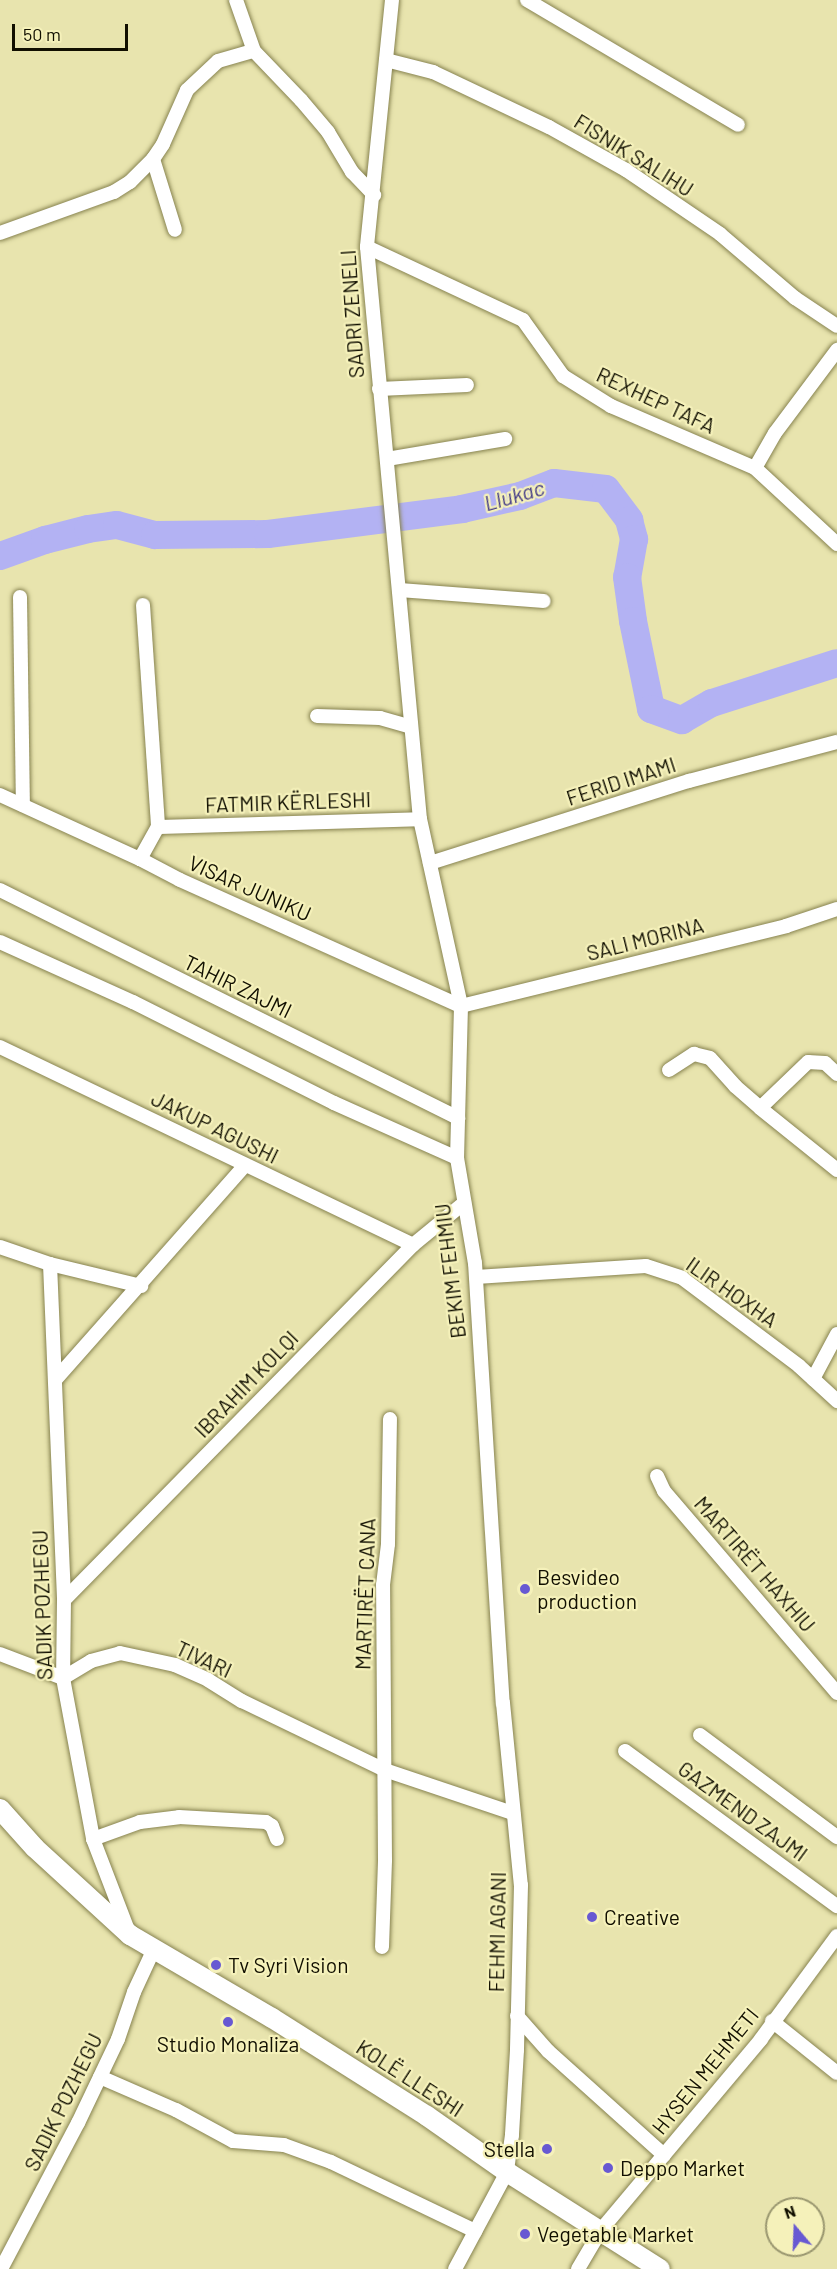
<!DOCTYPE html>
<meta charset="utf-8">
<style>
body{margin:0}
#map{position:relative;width:837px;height:2269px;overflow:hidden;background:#e8e4ae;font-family:Barlow,sans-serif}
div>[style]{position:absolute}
.river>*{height:28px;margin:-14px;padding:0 14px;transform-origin:14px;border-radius:14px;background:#b3b2f3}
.roads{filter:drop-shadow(0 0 2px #878350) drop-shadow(0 0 2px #878350)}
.street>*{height:14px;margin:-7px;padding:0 7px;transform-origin:7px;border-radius:7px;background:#fff}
.secondary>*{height:20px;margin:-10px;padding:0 10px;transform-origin:10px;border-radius:10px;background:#fff}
.dots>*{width:16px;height:16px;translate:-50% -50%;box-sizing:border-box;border:3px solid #f5f1ba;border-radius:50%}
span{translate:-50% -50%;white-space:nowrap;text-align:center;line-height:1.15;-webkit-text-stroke:4.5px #f5f1ba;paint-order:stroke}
.street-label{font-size:21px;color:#110f00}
.poi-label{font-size:21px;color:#110f00}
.left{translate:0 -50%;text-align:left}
.right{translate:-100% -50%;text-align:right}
.water-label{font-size:22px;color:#443c87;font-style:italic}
.north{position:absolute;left:765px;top:2197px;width:60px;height:60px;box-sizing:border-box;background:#f5f1ba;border:2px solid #9a9770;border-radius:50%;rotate:341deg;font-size:16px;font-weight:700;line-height:24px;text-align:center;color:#110f00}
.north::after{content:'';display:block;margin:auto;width:21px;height:27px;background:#6859d2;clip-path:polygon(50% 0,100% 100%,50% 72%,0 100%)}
.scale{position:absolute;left:12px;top:24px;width:116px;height:27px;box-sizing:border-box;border:3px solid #110f00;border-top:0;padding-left:8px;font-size:18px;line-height:21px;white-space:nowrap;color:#110f00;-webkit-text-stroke:4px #f5f1ba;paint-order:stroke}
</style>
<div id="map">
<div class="river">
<div style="left:0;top:556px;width:48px;rotate:-19.6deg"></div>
<div style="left:45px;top:540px;width:44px;rotate:-14.3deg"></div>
<div style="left:88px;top:529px;width:29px;rotate:-8deg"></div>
<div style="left:117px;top:525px;width:39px;rotate:15deg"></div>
<div style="left:155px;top:535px;width:113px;rotate:-0.5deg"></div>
<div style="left:268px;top:534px;width:196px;rotate:-7.3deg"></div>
<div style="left:462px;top:509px;width:59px;rotate:-12.6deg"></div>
<div style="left:520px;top:496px;width:36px;rotate:-21deg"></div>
<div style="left:554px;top:483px;width:52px;rotate:6.6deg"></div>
<div style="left:606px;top:489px;width:39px;rotate:53deg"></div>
<div style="left:629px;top:520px;width:20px;rotate:75deg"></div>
<div style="left:634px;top:539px;width:39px;rotate:100deg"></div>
<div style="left:627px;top:577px;width:44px;rotate:82.2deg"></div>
<div style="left:633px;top:621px;width:90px;rotate:78.4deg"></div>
<div style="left:651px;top:709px;width:33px;rotate:20deg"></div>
<div style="left:682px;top:720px;width:34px;rotate:-30deg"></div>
<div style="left:712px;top:703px;width:131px;rotate:-17.7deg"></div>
</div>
<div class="roads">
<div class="street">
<div style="left:236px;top:0;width:54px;rotate:70.6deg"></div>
<div style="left:392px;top:0;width:248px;rotate:95.8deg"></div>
<div style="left:367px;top:247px;width:574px;rotate:84.71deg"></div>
<div style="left:420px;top:819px;width:191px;rotate:77.6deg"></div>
<div style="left:461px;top:1006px;width:152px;rotate:91.5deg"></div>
<div style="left:457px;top:1158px;width:107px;rotate:80.3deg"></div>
<div style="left:475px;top:1263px;width:441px;rotate:86.4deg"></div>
<div style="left:503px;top:1703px;width:183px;rotate:84.4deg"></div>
<div style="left:521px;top:1885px;width:165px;rotate:91.4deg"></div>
<div style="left:517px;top:2050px;width:85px;rotate:93.4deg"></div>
<div style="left:512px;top:2135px;width:37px;rotate:98deg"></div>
<div style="left:507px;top:2172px;width:110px;rotate:118.2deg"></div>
<div style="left:527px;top:0;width:245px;rotate:30.6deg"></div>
<div style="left:386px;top:60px;width:49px;rotate:14.3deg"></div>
<div style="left:433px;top:72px;width:128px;rotate:25.4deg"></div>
<div style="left:549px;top:127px;width:88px;rotate:29.2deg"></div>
<div style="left:626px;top:170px;width:114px;rotate:34.2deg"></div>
<div style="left:720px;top:234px;width:99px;rotate:40.5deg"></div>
<div style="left:795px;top:298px;width:50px;rotate:33.7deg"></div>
<div style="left:153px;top:159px;width:74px;rotate:72.8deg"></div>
<div style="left:0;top:233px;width:121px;rotate:-19.8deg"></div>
<div style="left:114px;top:192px;width:19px;rotate:-32deg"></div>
<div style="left:130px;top:182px;width:33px;rotate:-45deg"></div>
<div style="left:153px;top:159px;width:18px;rotate:-56deg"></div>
<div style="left:163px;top:144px;width:59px;rotate:-66deg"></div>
<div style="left:187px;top:90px;width:42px;rotate:-43.1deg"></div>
<div style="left:218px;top:61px;width:37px;rotate:-16deg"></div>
<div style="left:254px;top:51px;width:68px;rotate:46.2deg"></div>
<div style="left:301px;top:100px;width:42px;rotate:49.8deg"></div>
<div style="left:328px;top:132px;width:47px;rotate:59deg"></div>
<div style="left:352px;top:172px;width:32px;rotate:46deg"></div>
<div style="left:367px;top:247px;width:172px;rotate:25.1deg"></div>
<div style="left:523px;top:320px;width:69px;rotate:54.5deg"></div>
<div style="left:563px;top:376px;width:57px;rotate:32deg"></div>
<div style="left:611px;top:406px;width:157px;rotate:23.3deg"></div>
<div style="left:755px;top:468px;width:112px;rotate:42.8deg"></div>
<div style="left:379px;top:389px;width:88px;rotate:-2.6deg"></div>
<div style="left:387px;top:459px;width:120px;rotate:-9.6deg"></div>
<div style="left:755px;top:468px;width:40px;rotate:-60.3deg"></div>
<div style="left:775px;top:433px;width:104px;rotate:-53.2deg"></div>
<div style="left:400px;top:590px;width:144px;rotate:4.4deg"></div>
<div style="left:20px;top:597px;width:208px;rotate:89.2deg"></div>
<div style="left:143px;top:605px;width:223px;rotate:86.1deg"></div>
<div style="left:317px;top:716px;width:63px;rotate:1.8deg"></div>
<div style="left:380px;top:718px;width:32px;rotate:16deg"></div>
<div style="left:0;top:795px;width:154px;rotate:24.6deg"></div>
<div style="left:140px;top:859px;width:45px;rotate:27.7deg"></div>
<div style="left:180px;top:880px;width:308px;rotate:24.2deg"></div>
<div style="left:461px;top:1006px;width:335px;rotate:-13.8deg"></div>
<div style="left:786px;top:926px;width:54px;rotate:-18.4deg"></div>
<div style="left:140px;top:859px;width:37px;rotate:-61deg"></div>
<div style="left:158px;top:827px;width:262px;rotate:-1.7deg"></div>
<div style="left:430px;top:863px;width:272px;rotate:-17.6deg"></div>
<div style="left:689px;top:781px;width:153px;rotate:-14.8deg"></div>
<div style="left:0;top:890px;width:512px;rotate:26.46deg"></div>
<div style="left:0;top:942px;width:146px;rotate:24.3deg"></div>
<div style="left:133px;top:1002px;width:225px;rotate:26.7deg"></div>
<div style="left:334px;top:1103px;width:135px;rotate:24.1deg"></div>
<div style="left:0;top:1047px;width:458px;rotate:25.6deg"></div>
<div style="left:669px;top:1070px;width:30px;rotate:-33deg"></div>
<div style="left:694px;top:1054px;width:16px;rotate:14deg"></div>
<div style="left:710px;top:1058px;width:38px;rotate:48deg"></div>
<div style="left:735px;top:1086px;width:33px;rotate:41deg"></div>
<div style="left:837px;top:1074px;width:16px;rotate:-137deg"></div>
<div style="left:825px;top:1063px;width:17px;rotate:-177deg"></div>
<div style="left:808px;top:1062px;width:66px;rotate:136.2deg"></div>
<div style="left:760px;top:1108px;width:99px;rotate:38.8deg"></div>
<div style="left:0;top:1247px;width:53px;rotate:18.8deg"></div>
<div style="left:50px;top:1264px;width:94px;rotate:13.6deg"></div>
<div style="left:50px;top:1264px;width:336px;rotate:87.6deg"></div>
<div style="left:64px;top:1600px;width:78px;rotate:90.7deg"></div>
<div style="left:63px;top:1678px;width:164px;rotate:79.4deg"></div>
<div style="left:93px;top:1839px;width:97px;rotate:69deg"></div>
<div style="left:476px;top:1277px;width:170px;rotate:-3.7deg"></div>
<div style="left:646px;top:1266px;width:38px;rotate:18deg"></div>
<div style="left:682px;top:1278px;width:146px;rotate:36.9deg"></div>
<div style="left:799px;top:1366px;width:52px;rotate:42.6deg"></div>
<div style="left:813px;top:1379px;width:51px;rotate:-61.9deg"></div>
<div style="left:55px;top:1380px;width:287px;rotate:-48.5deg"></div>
<div style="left:657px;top:1476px;width:17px;rotate:65deg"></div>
<div style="left:664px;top:1491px;width:266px;rotate:49.4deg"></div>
<div style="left:64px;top:1600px;width:498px;rotate:-45.5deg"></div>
<div style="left:413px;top:1245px;width:66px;rotate:-39.5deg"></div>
<div style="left:0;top:1654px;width:67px;rotate:20.9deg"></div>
<div style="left:63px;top:1678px;width:33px;rotate:-31deg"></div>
<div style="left:91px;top:1661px;width:30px;rotate:-15deg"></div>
<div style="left:120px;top:1653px;width:56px;rotate:12.3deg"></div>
<div style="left:175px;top:1665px;width:36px;rotate:24deg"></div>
<div style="left:208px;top:1680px;width:40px;rotate:32deg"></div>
<div style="left:242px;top:1701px;width:159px;rotate:25.8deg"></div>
<div style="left:385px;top:1770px;width:135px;rotate:18.6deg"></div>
<div style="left:700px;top:1735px;width:171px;rotate:36.7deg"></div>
<div style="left:625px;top:1751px;width:263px;rotate:36.2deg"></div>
<div style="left:93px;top:1839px;width:50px;rotate:-19.9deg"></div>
<div style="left:140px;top:1822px;width:39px;rotate:-7deg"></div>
<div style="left:179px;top:1817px;width:87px;rotate:3.3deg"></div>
<div style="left:266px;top:1822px;width:7px;rotate:34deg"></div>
<div style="left:272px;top:1826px;width:14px;rotate:69deg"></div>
<div style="left:382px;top:1947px;width:87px;rotate:-88deg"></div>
<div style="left:385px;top:1860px;width:275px;rotate:-90.4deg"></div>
<div style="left:383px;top:1585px;width:41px;rotate:-83deg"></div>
<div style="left:388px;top:1544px;width:125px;rotate:-89.1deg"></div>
<div style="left:517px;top:2016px;width:47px;rotate:48.5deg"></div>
<div style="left:548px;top:2051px;width:156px;rotate:41.9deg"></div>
<div style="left:772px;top:2021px;width:83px;rotate:38.7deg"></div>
<div style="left:100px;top:2077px;width:83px;rotate:23.5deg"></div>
<div style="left:176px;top:2110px;width:65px;rotate:28.5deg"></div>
<div style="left:233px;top:2141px;width:51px;rotate:4.5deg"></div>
<div style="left:284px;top:2145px;width:50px;rotate:19.9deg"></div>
<div style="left:331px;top:2162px;width:160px;rotate:25.6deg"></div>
<div style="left:1px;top:2269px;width:165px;rotate:-62.2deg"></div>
<div style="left:78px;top:2123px;width:93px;rotate:-64.5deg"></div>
<div style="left:118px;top:2039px;width:50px;rotate:-71.2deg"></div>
<div style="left:134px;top:1992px;width:47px;rotate:-65.1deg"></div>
<div style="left:578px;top:2269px;width:45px;rotate:-59.5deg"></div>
<div style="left:601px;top:2230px;width:249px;rotate:-50deg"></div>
<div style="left:761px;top:2039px;width:128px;rotate:-53.6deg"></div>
</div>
<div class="secondary">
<div style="left:0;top:1809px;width:52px;rotate:48.1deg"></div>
<div style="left:35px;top:1848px;width:129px;rotate:42.5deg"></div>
<div style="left:130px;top:1935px;width:164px;rotate:30.3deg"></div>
<div style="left:272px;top:2018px;width:183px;rotate:32.3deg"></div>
<div style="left:427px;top:2116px;width:98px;rotate:35deg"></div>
<div style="left:507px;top:2172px;width:181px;rotate:32.4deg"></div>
</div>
</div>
<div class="dots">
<div style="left:525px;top:1589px;background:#6859d2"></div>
<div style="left:592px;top:1917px;background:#6859d2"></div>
<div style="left:216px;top:1965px;background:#6859d2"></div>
<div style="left:228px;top:2022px;background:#6859d2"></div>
<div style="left:547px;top:2149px;background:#6859d2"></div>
<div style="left:608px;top:2168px;background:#6859d2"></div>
<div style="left:525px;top:2234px;background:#6859d2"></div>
</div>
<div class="street-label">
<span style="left:634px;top:155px;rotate:32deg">FISNIK SALIHU</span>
<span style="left:352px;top:314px;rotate:-94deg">SADRI ZENELI</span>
<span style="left:656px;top:400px;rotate:25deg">REXHEP TAFA</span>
<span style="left:621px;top:781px;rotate:-18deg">FERID IMAMI</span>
<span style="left:288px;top:802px;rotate:-2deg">FATMIR KËRLESHI</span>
<span style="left:250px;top:888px;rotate:24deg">VISAR JUNIKU</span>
<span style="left:645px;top:939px;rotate:-14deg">SALI MORINA</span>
<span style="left:238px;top:986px;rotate:26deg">TAHIR ZAJMI</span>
<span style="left:215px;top:1127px;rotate:26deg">JAKUP AGUSHI</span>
<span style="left:450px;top:1271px;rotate:-97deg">BEKIM FEHMIU</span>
<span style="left:732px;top:1292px;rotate:35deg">ILIR HOXHA</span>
<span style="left:246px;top:1384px;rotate:-46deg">IBRAHIM KOLQI</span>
<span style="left:755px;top:1564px;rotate:49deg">MARTIRËT HAXHIU</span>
<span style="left:365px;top:1594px;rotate:-88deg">MARTIRËT CANA</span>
<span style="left:42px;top:1605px;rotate:-92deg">SADIK POZHEGU</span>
<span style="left:204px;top:1659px;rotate:25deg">TIVARI</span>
<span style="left:743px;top:1811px;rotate:36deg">GAZMEND ZAJMI</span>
<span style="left:497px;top:1932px;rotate:-89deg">FEHMI AGANI</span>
<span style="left:705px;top:2071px;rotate:-51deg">HYSEN MEHMETI</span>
<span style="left:410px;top:2078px;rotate:33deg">KOLË LLESHI</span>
<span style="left:63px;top:2102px;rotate:-64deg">SADIK POZHEGU</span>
</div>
<div class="poi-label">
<span class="left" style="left:537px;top:1589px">Besvideo<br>production</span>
<span class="left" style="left:604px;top:1917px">Creative</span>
<span class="left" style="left:228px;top:1965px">Tv Syri Vision</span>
<span style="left:228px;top:2044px">Studio Monaliza</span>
<span class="right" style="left:535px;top:2149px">Stella</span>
<span class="left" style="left:620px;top:2168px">Deppo Market</span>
<span class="left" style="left:537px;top:2234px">Vegetable Market</span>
</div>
<div class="water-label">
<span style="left:514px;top:495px;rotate:-16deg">Llukac</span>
</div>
<div class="north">N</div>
<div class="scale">50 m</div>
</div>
